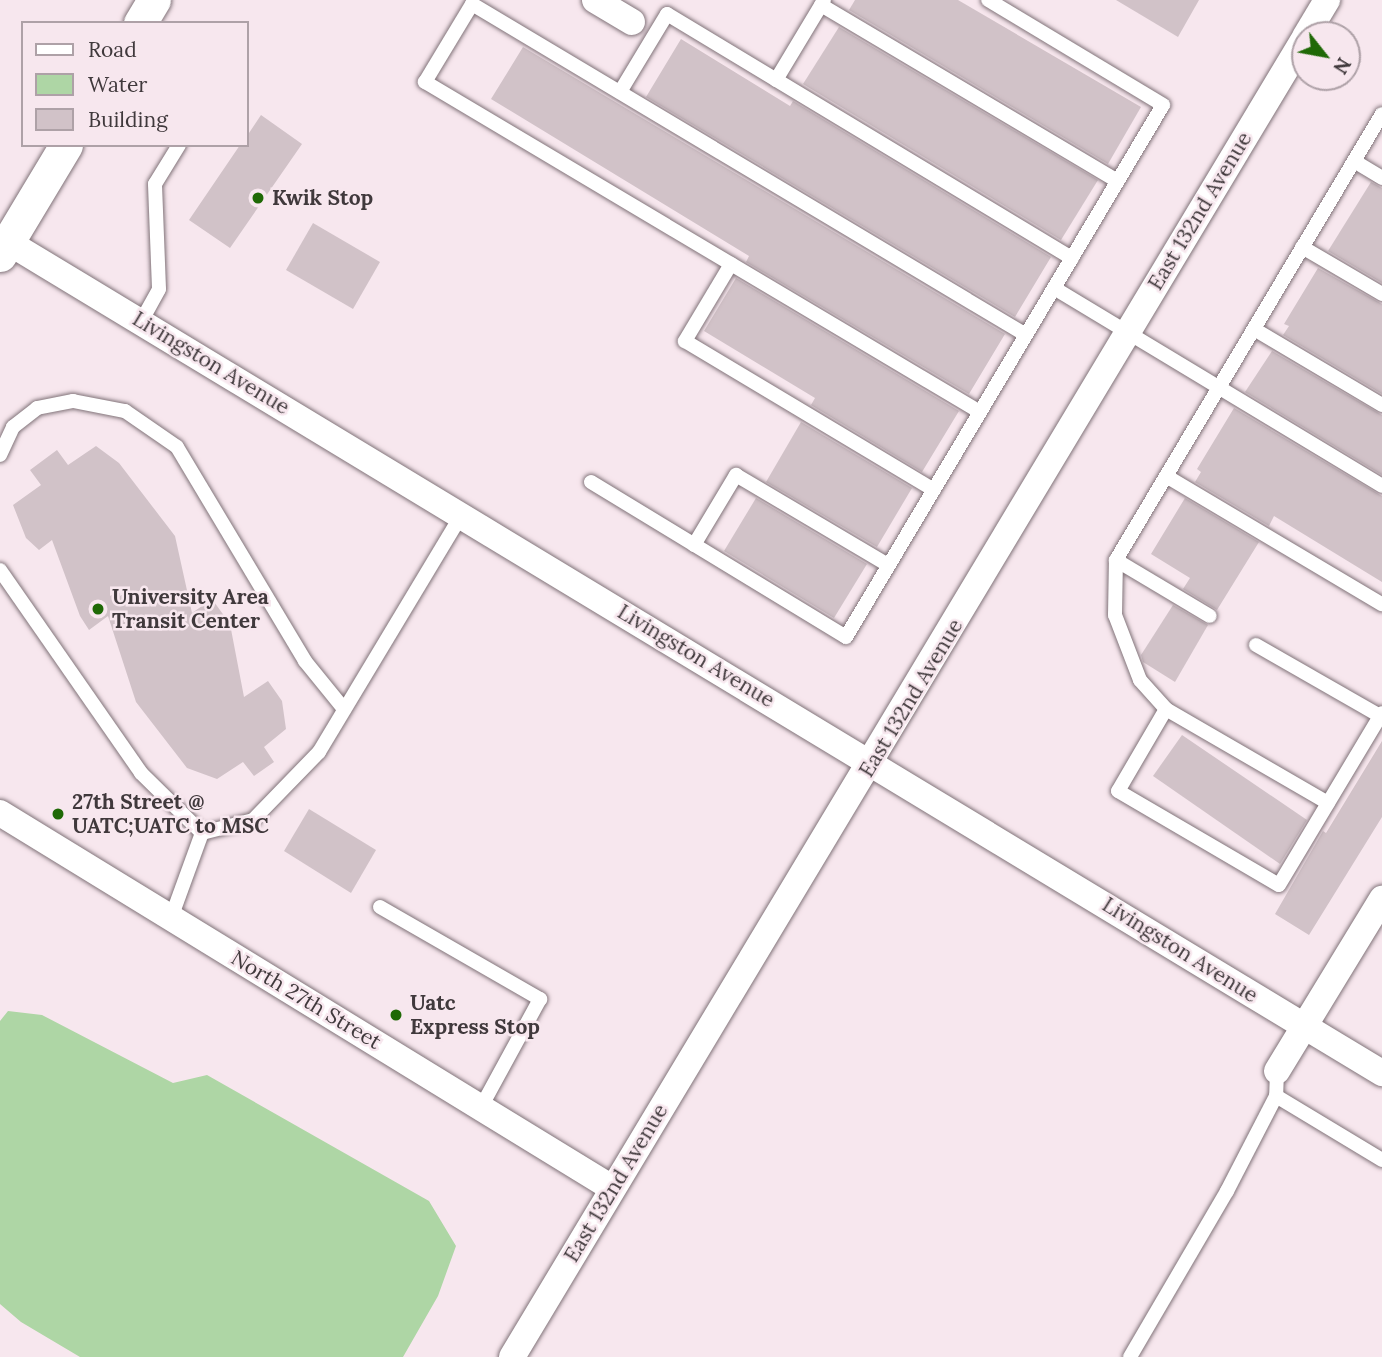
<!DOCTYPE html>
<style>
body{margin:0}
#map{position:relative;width:1382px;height:1357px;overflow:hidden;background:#f7e7ee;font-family:Lora,serif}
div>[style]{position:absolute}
.water>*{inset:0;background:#aed6a5}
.building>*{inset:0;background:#d1c2c8}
.roads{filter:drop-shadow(0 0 2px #817379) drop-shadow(0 0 2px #817379)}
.service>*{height:14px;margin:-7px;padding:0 7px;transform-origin:7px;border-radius:7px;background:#fff}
.minor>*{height:26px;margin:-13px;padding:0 13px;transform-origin:13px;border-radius:13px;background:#fff}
.tertiary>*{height:33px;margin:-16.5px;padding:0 16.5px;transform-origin:16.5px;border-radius:16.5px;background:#fff}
.dots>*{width:19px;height:19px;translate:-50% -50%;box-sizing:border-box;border:4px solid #f7e7ee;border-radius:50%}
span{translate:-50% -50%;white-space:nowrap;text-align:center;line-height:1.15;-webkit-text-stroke:5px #f7e7ee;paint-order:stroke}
.poi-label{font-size:21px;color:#40393c;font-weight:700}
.left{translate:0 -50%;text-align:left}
.street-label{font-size:21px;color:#40393c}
.legend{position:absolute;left:21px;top:21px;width:228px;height:126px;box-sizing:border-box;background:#f7e7ee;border:2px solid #aea1a7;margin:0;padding:9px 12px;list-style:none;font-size:21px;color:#40393c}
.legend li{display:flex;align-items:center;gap:14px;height:35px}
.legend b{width:35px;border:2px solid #aea1a7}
.north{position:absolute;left:1291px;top:21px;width:70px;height:70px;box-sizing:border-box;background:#f7e7ee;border:2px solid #aea1a7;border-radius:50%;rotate:121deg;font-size:19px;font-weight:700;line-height:28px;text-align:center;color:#40393c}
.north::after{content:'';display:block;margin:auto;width:24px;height:32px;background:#1f6906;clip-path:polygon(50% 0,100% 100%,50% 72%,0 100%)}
</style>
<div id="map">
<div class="water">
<div style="clip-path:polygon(8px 1011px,42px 1015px,173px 1083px,207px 1075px,429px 1201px,456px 1246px,438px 1296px,403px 1357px,80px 1357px,21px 1322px,0 1304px,0 1021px)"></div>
</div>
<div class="building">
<div style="clip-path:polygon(855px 0,958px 0,1141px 107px,1108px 164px,849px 10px)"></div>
<div style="clip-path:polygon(1116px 0,1199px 0,1178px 37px)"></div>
<div style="clip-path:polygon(839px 27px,1098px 180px,1061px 240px,803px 84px)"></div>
<div style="clip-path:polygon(681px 39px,790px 106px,793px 101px,1051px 257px,1015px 317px,646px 97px)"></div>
<div style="clip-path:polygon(523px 47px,1005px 334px,969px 394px,746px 262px,749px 256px,491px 99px)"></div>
<div style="clip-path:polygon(261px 115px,302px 144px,230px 248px,189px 220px,240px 145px,247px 145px,247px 136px)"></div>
<div style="clip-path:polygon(1371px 182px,1382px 188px,1382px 283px,1328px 251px)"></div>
<div style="clip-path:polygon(313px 223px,380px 262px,353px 309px,286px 270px)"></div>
<div style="clip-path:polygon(1318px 268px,1382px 304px,1382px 394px,1283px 335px,1289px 326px,1284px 324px)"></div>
<div style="clip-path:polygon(736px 278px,959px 411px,922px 472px,811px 405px,815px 398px,704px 331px)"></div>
<div style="clip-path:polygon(1272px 351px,1382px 415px,1382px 475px,1245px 392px)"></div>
<div style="clip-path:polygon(1234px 408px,1382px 496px,1382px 582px,1274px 516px,1269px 526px,1195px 482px,1201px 472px,1197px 469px)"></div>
<div style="clip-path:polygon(801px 422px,912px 488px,877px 547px,766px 482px)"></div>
<div style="clip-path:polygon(96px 446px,119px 463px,175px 536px,192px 613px,212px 599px,230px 624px,244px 697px,268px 681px,282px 701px,286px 729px,264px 747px,274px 762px,254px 776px,243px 762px,217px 779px,187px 768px,136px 702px,108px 616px,89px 630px,80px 616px,52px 540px,39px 550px,26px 538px,13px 505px,41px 485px,30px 470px,57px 450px,68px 465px)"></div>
<div style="clip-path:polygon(756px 498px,867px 564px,834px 618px,724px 551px)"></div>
<div style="clip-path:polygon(1185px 498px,1259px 542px,1217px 610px,1183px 589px,1190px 578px,1151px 554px)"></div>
<div style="clip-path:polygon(1173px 605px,1208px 625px,1175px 682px,1143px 662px,1141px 655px)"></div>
<div style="clip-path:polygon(1182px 735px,1307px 820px,1280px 864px,1153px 776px)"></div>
<div style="clip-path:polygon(1382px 741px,1382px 817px,1309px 935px,1275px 914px,1323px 831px,1326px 833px)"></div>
<div style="clip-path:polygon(309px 809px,376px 850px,351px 893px,284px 851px)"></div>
</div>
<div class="roads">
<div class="service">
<div style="left:821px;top:5px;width:345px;rotate:30.7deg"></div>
<div style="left:776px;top:80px;width:93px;rotate:-59deg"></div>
<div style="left:620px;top:92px;width:91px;rotate:-58.9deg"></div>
<div style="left:667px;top:14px;width:473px;rotate:31.1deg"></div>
<div style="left:1354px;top:161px;width:33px;rotate:31deg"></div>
<div style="left:1302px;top:247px;width:93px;rotate:30.4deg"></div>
<div style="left:731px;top:264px;width:90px;rotate:120.9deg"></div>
<div style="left:685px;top:341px;width:290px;rotate:30.9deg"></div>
<div style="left:1054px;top:288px;width:383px;rotate:31.1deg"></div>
<div style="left:142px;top:320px;width:35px;rotate:-61deg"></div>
<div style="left:159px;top:289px;width:105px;rotate:-92.2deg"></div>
<div style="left:155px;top:184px;width:46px;rotate:-58.4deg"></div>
<div style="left:1254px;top:329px;width:149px;rotate:30.7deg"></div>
<div style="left:980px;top:412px;width:646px;rotate:-149.26deg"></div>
<div style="left:425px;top:82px;width:91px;rotate:-58.9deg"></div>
<div style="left:472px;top:4px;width:645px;rotate:30.86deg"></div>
<div style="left:0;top:455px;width:31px;rotate:-65deg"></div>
<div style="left:13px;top:427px;width:31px;rotate:-38deg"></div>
<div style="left:37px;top:408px;width:37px;rotate:-11deg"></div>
<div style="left:73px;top:401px;width:53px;rotate:10.9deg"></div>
<div style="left:125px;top:411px;width:63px;rotate:34.7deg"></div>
<div style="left:177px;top:447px;width:249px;rotate:59.1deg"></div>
<div style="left:305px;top:661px;width:62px;rotate:50.9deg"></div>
<div style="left:1166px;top:476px;width:251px;rotate:30.7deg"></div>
<div style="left:591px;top:482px;width:298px;rotate:31.3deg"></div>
<div style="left:846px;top:637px;width:619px;rotate:-59.21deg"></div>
<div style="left:1163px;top:105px;width:204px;rotate:-149deg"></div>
<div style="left:694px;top:545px;width:82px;rotate:-59deg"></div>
<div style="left:736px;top:475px;width:177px;rotate:30.6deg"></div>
<div style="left:1116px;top:560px;width:109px;rotate:30.8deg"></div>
<div style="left:0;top:570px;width:247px;rotate:55.2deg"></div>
<div style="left:141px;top:773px;width:86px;rotate:44.5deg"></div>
<div style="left:1256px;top:645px;width:143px;rotate:29.8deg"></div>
<div style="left:1166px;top:709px;width:95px;rotate:120.3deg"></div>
<div style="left:1118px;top:791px;width:186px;rotate:30.3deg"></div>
<div style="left:1279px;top:885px;width:200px;rotate:-59.1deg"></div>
<div style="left:1328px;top:803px;width:187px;rotate:-149.9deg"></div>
<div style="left:1166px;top:709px;width:39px;rotate:-132deg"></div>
<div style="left:1140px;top:680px;width:70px;rotate:-111deg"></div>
<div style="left:1115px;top:615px;width:55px;rotate:-89deg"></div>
<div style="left:1116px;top:560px;width:519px;rotate:-59.19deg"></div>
<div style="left:202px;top:833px;width:53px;rotate:-14.3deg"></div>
<div style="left:253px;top:820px;width:95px;rotate:-45.9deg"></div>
<div style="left:319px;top:752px;width:275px;rotate:-59deg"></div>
<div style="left:380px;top:907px;width:185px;rotate:29.9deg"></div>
<div style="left:540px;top:999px;width:123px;rotate:118.6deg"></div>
<div style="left:171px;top:918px;width:90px;rotate:-70deg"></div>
<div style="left:1277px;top:1071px;width:25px;rotate:92deg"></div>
<div style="left:1276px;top:1096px;width:124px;rotate:31.1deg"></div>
<div style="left:1130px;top:1357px;width:192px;rotate:-59.7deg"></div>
<div style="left:1227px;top:1191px;width:107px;rotate:-62.7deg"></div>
</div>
<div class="minor">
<div style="left:595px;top:0;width:43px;rotate:30.7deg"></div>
<div style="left:1306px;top:35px;width:41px;rotate:-59deg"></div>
<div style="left:8px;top:242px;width:1606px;rotate:31.17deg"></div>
<div style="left:0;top:813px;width:718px;rotate:31.5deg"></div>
<div style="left:1277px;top:1071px;width:202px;rotate:-58.6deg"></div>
<div style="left:512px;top:1357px;width:1540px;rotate:-59deg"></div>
</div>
<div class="tertiary">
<div style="left:140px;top:23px;width:27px;rotate:-59deg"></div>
<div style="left:0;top:255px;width:128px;rotate:-59deg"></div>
</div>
</div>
<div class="dots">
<div style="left:258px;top:198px;background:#1f6906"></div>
<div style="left:98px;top:609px;background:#1f6906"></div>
<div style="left:58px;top:814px;background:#1f6906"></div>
<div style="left:396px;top:1015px;background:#1f6906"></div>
</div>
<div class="poi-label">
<span class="left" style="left:272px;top:198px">Kwik Stop</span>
<span class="left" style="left:112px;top:609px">University Area<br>Transit Center</span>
<span class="left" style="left:72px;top:814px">27th Street @<br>UATC;UATC to MSC</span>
<span class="left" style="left:410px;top:1015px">Uatc<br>Express Stop</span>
</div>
<div class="street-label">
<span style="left:1200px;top:211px;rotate:-59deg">East 132nd Avenue</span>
<span style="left:211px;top:363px;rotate:31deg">Livingston Avenue</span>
<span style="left:696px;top:656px;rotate:31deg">Livingston Avenue</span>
<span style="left:911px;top:698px;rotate:-59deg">East 132nd Avenue</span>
<span style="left:1180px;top:950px;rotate:32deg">Livingston Avenue</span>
<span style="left:306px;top:1000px;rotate:31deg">North 27th Street</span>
<span style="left:616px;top:1183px;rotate:-59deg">East 132nd Avenue</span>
</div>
<ul class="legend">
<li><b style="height:9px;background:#fff"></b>Road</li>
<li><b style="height:19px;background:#aed6a5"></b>Water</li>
<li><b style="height:19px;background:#d1c2c8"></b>Building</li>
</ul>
<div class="north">N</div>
</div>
